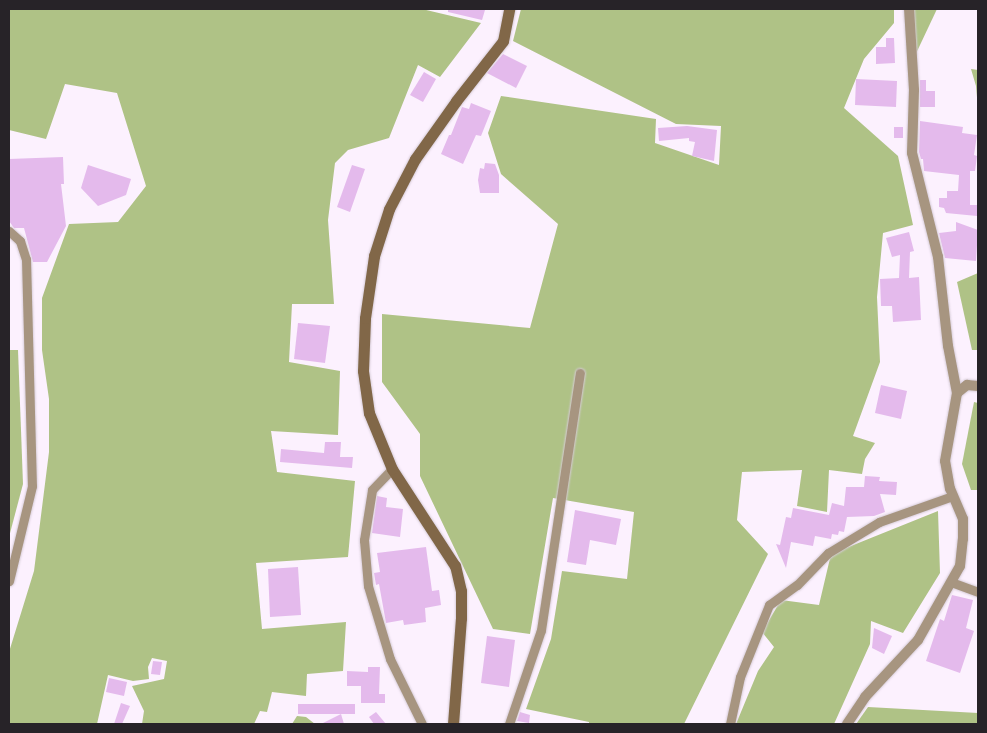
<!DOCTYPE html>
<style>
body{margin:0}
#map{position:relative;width:987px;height:733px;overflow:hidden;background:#fcf1fe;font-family:"Alegreya Sans",sans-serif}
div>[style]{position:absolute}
.forest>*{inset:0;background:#afc286}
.building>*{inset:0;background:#e4baec}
.roads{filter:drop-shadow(0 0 1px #d6ccd7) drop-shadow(0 0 1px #d6ccd7)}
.minor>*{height:9px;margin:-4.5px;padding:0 4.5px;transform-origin:4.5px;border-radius:4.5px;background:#a79580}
.tertiary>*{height:10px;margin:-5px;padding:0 5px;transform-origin:5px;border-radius:5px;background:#a79580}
.secondary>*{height:11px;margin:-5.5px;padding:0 5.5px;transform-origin:5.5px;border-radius:5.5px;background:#816748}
span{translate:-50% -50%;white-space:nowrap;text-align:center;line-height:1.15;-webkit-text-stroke:4.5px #fcf1fe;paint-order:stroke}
.frame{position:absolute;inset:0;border:10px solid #272328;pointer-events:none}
</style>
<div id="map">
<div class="forest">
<div style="clip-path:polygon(9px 9px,422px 9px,481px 23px,440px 77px,418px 65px,389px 138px,348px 150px,335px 163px,328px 220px,334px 304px,292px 304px,289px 362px,340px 371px,338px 435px,271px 431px,277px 472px,355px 481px,348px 557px,256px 563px,262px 629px,346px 622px,343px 671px,307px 674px,306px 696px,272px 692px,267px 712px,260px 711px,254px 724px,142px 724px,144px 711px,132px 686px,164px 679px,167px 661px,152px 658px,148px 667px,149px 679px,133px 681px,108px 675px,97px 724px,9px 724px,9px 652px,34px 571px,49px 452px,49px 399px,42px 350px,42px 298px,69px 224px,118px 222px,146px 186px,117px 93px,65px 84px,46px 139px,9px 130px)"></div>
<div style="clip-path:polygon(521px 9px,894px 9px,894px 23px,864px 59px,844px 108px,898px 156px,913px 225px,883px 233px,877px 297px,880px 362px,853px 436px,875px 443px,865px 459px,862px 474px,829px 470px,827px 512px,797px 506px,802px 470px,742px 472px,737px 520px,768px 554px,684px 724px,589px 724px,589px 722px,526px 709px,551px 639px,562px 571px,627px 579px,634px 512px,553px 498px,530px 634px,493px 629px,420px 476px,420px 434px,382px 382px,382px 314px,530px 328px,558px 224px,501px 174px,488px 133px,501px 96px,656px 119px,655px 143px,719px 165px,721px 126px,676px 124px,513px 41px)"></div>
<div style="clip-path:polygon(914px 9px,937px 9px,912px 62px)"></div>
<div style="clip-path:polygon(971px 69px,978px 70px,978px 109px,976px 86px)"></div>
<div style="clip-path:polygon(978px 273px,978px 350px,972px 350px,957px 282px)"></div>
<div style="clip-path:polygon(9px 350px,18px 350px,23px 484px,9px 537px)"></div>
<div style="clip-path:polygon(974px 402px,978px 403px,978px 490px,971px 490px,962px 464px)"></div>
<div style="clip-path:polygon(938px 511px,940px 573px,903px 633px,871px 621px,870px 644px,834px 724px,736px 724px,758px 671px,774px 647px,762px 632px,781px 600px,819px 605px,831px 554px)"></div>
<div style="clip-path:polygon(868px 707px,978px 713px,978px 724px,856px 724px)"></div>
<div style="clip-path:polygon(297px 716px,306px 717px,315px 724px,292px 724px)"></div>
</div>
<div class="building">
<div style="clip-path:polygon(448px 9px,479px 9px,485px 10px,482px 20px,448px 12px)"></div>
<div style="clip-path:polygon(886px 38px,894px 38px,895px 63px,876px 64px,876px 47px,886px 47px)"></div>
<div style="clip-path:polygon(503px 54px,527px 66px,516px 88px,487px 73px)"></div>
<div style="clip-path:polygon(424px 72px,436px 79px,423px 102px,410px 95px)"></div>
<div style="clip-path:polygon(856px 79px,897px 81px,896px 107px,855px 105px)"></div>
<div style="clip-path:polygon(920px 80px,926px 80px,926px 91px,935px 91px,935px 107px,920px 107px)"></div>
<div style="clip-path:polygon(471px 103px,491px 111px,481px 136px,476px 135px,463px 164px,441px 154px,449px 135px,451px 135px,462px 107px,469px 109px)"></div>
<div style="clip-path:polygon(920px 121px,963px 127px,962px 133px,977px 135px,974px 155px,977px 156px,975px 171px,970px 171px,970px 205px,978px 205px,977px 216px,946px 213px,944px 208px,939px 207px,939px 198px,947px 198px,947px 191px,958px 191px,959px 175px,924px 171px,923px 159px,921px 159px,919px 152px)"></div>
<div style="clip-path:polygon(687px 126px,717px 130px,714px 161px,692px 156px,695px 142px,689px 141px,689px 138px,659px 141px,658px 128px)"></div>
<div style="clip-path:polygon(894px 127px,903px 127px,903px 138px,894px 138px)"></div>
<div style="clip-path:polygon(63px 157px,64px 184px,61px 184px,66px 226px,47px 262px,33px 262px,24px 228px,14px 228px,9px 221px,9px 159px)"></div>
<div style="clip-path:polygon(485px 163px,495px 164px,499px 175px,499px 193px,480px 193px,478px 180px,480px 168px,484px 169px)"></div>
<div style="clip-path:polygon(88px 165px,131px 179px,126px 195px,98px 206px,81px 188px)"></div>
<div style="clip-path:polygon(352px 165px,365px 169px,350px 212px,337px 207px)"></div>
<div style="clip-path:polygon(956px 222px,978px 230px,976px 261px,945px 258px,939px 233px,956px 231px)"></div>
<div style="clip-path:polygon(909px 232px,914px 251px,910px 252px,909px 278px,919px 277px,921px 320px,893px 322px,892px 306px,881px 306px,880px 279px,899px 278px,900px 255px,892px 257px,886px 238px)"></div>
<div style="clip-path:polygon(298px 323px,330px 326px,325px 363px,294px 359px)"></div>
<div style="clip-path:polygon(881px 385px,907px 391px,901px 419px,875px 413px)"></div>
<div style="clip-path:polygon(325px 442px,341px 442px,340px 457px,353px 457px,352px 468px,280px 462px,281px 449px,324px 453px)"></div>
<div style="clip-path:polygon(865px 476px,880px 477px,879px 481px,897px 482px,896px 495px,880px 494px,885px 512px,874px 516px,847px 517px,844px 532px,839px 531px,838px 535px,832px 534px,831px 539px,815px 536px,813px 546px,791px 542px,786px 568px,776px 544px,780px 545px,786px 517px,791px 518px,793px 508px,829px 515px,832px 503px,844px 506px,846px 487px,864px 487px)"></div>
<div style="clip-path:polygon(377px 496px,387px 498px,386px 507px,403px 509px,400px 537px,372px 533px)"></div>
<div style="clip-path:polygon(575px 510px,621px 519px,616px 545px,590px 540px,586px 565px,567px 562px)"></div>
<div style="clip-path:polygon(426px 547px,432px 591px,439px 590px,441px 605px,425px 608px,426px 622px,404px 625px,403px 620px,386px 623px,379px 584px,376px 585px,374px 573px,380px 572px,377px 553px)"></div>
<div style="clip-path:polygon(298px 567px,301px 615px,270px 617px,268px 569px)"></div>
<div style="clip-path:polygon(952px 595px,973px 600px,966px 628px,974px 631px,960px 673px,926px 661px,940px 619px,944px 621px)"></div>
<div style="clip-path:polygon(874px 628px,892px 636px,884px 654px,872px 648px)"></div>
<div style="clip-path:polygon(487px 636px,515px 640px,509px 687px,481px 683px)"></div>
<div style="clip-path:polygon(153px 661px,162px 662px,160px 675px,151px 674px)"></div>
<div style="clip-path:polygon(368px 667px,380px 667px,379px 694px,385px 694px,385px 703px,361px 703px,361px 686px,347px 686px,347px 671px,368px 672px)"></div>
<div style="clip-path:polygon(109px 678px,127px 682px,124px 696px,106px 692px)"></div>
<div style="clip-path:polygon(121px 703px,130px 706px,122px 724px,114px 724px)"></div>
<div style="clip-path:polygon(298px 704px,355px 704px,355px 714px,298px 714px)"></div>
<div style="clip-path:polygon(376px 712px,386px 724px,374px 724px,369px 717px)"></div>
<div style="clip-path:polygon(520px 712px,530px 715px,529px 723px,517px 721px)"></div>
<div style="clip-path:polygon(341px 714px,344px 724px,321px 724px)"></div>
</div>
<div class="roads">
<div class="minor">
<div style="left:9px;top:231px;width:15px;rotate:42deg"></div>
<div style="left:20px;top:241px;width:19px;rotate:72deg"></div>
<div style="left:26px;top:259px;width:227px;rotate:88.5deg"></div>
<div style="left:32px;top:486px;width:98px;rotate:103.6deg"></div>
<div style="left:392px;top:469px;width:29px;rotate:134deg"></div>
<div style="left:372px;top:490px;width:51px;rotate:99.1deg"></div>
<div style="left:364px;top:540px;width:46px;rotate:85deg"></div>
<div style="left:368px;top:586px;width:76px;rotate:73.2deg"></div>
<div style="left:390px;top:659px;width:72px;rotate:63.8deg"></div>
<div style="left:951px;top:582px;width:29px;rotate:20deg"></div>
<div style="left:509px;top:724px;width:99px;rotate:-71.2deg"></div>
<div style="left:541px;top:630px;width:260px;rotate:-81.4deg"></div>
<div style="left:730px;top:724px;width:48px;rotate:-78deg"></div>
<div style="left:740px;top:677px;width:78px;rotate:-68.1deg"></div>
<div style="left:769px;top:605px;width:34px;rotate:-36deg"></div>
<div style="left:797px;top:585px;width:45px;rotate:-45.9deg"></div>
<div style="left:828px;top:553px;width:60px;rotate:-31.3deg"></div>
<div style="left:879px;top:522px;width:78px;rotate:-19.4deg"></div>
</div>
<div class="tertiary">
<div style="left:957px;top:393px;width:13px;rotate:-39deg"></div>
<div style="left:967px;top:385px;width:11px;rotate:5deg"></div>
<div style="left:847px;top:724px;width:32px;rotate:-56deg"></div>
<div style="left:865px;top:697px;width:78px;rotate:-47.1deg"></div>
<div style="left:918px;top:640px;width:85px;rotate:-60.4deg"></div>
<div style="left:960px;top:566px;width:27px;rotate:-84deg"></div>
<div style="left:963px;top:539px;width:20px;rotate:-90deg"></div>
<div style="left:963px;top:519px;width:33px;rotate:-113deg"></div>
<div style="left:950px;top:489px;width:28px;rotate:-100deg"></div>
<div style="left:945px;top:461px;width:69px;rotate:-80deg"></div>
<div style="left:957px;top:393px;width:48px;rotate:-100.8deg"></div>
<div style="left:948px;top:346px;width:90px;rotate:-96.4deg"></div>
<div style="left:938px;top:257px;width:107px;rotate:-104deg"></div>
<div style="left:912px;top:153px;width:63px;rotate:-88.2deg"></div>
<div style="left:914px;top:90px;width:81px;rotate:-93.5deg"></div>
</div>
<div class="secondary">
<div style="left:453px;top:724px;width:106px;rotate:-85.7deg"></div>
<div style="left:461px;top:618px;width:27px;rotate:-90deg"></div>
<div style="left:461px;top:591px;width:26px;rotate:-103deg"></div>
<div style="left:455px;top:566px;width:116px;rotate:-123deg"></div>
<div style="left:392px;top:469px;width:61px;rotate:-112.3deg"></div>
<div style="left:369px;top:413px;width:42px;rotate:-98.1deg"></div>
<div style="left:363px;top:371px;width:53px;rotate:-87.8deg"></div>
<div style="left:365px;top:318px;width:63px;rotate:-81.7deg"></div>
<div style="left:374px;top:256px;width:49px;rotate:-72.3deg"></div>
<div style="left:389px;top:209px;width:56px;rotate:-62.5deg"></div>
<div style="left:415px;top:159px;width:71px;rotate:-54.7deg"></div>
<div style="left:456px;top:101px;width:76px;rotate:-51.9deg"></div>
<div style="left:503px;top:41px;width:33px;rotate:-79deg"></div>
</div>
</div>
<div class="frame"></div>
</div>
